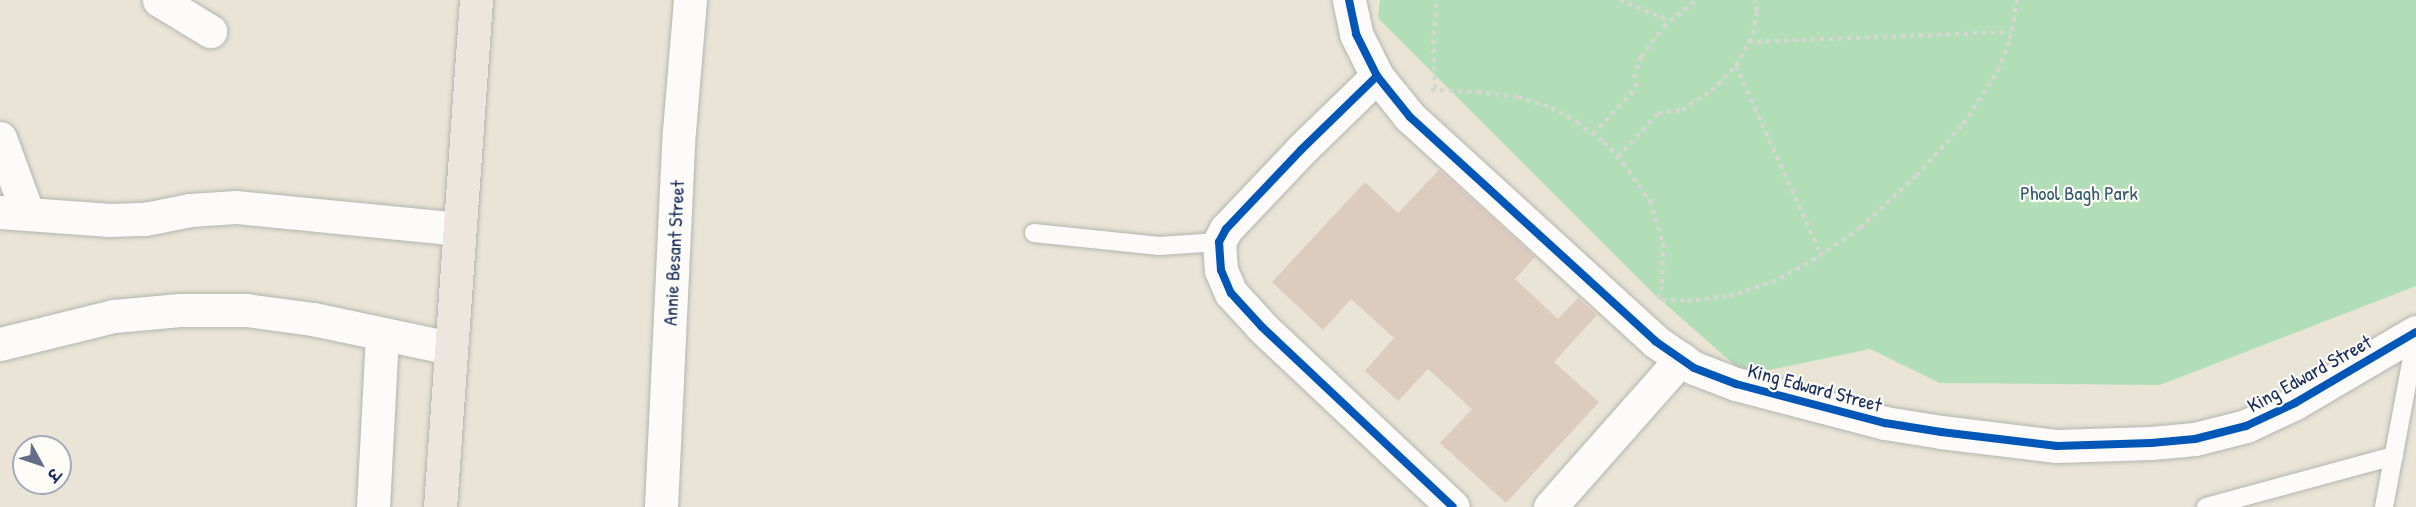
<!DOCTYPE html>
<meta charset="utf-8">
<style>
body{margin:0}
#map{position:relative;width:2416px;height:507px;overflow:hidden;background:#e9e4d5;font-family:"Patrick Hand","Playpen Sans Deva",sans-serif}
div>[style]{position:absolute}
.green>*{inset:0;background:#b1deb6}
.building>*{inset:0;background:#ddcbbe}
.path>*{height:4px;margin-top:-2px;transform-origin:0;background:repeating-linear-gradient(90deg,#d5d5d3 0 4.5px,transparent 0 9px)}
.roads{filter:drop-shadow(0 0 2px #b5b4b0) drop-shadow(0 0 2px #b5b4b0)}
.service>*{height:18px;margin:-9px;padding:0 9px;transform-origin:9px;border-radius:9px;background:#fcfbf9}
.minor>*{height:33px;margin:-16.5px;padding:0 16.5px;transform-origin:16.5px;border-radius:16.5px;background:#fcfbf9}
.primary>*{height:33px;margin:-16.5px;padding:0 16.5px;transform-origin:16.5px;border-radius:16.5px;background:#ede6de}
.cycleway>*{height:8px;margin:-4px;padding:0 4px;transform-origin:4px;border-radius:4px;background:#0057b8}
span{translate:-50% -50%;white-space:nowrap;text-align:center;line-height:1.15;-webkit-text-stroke:4.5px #fdfcf7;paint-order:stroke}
.park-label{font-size:20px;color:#355a6e}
.street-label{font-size:20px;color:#1b2f5e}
.north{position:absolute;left:12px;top:435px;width:60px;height:60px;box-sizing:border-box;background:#fdfcf7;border:2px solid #a3aaba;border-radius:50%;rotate:130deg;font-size:16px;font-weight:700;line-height:24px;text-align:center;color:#1b2f5e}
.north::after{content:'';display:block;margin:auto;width:21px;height:27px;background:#636e88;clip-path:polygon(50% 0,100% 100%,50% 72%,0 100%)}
</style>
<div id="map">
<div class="green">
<div style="clip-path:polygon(1380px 0,2416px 0,2416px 286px,2160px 385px,1940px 383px,1870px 349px,1746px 375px,1655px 295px,1378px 18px)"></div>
</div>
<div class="building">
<div style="clip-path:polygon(1439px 170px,1535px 257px,1515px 279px,1558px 319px,1578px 298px,1597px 315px,1554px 362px,1599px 402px,1506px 503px,1440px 443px,1472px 409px,1428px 369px,1398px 401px,1365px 371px,1394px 338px,1351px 299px,1323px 330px,1272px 282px,1365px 182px,1398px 213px)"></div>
</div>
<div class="path">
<div style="left:1620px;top:0;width:54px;rotate:22.8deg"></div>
<div style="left:1748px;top:42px;width:263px;rotate:-2.2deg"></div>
<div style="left:1736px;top:66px;width:207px;rotate:65.8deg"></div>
<div style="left:1435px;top:89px;width:45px;rotate:-92.5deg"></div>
<div style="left:1433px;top:44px;width:44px;rotate:-84.8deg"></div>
<div style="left:1431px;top:90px;width:46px;rotate:2.5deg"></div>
<div style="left:1477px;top:92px;width:41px;rotate:7deg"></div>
<div style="left:1518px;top:97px;width:35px;rotate:18deg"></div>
<div style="left:1551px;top:108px;width:30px;rotate:28deg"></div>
<div style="left:1577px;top:122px;width:34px;rotate:37deg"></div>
<div style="left:1604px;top:142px;width:28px;rotate:48deg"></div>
<div style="left:1623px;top:163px;width:47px;rotate:54.6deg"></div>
<div style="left:1650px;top:201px;width:44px;rotate:72.8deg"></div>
<div style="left:1663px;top:243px;width:43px;rotate:91.3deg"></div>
<div style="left:1662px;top:286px;width:15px;rotate:106deg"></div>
<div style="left:1593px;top:134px;width:64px;rotate:-46.9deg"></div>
<div style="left:1637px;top:87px;width:9px;rotate:-108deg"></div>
<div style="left:1634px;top:78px;width:22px;rotate:-72deg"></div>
<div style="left:1641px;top:57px;width:37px;rotate:-54deg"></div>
<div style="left:1663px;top:27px;width:43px;rotate:-38.5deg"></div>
<div style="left:1618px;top:157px;width:59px;rotate:-47.7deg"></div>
<div style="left:1658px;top:113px;width:24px;rotate:-7deg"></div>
<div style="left:1682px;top:110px;width:35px;rotate:-33deg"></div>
<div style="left:1711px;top:91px;width:35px;rotate:-45deg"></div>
<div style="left:1736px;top:66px;width:36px;rotate:-62deg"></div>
<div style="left:1753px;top:34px;width:23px;rotate:-80deg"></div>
<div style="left:1757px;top:11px;width:11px;rotate:-105deg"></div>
<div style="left:1662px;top:300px;width:25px;rotate:2deg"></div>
<div style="left:1687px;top:301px;width:42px;rotate:-6.8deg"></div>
<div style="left:1729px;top:296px;width:45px;rotate:-18deg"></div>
<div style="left:1772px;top:282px;width:45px;rotate:-27.7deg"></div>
<div style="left:1812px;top:261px;width:58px;rotate:-34.5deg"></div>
<div style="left:1860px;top:228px;width:76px;rotate:-42.9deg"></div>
<div style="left:1916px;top:176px;width:70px;rotate:-47.9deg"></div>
<div style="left:1963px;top:124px;width:64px;rotate:-56.6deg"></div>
<div style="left:1998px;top:71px;width:34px;rotate:-69deg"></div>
<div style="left:2010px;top:39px;width:40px;rotate:-80deg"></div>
</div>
<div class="roads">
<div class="service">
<div style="left:1034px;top:233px;width:126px;rotate:5.9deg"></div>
<div style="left:1159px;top:246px;width:60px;rotate:-3.8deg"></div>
<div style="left:2206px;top:507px;width:195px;rotate:-15.2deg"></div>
<div style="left:2384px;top:507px;width:174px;rotate:-79.4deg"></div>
</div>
<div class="minor">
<div style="left:159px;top:0;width:60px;rotate:31.3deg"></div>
<div style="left:1349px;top:0;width:35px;rotate:78deg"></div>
<div style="left:1356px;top:34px;width:47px;rotate:63.4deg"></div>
<div style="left:1377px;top:76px;width:53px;rotate:51.2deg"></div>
<div style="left:1410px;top:117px;width:332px;rotate:42.4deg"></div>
<div style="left:1655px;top:341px;width:47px;rotate:34.7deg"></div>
<div style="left:1694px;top:368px;width:45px;rotate:20.9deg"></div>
<div style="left:1736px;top:384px;width:154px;rotate:14.7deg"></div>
<div style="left:1885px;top:423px;width:57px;rotate:9.1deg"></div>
<div style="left:1941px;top:432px;width:117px;rotate:6.9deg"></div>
<div style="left:2057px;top:446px;width:94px;rotate:-1.8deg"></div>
<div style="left:2151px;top:443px;width:44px;rotate:-5.2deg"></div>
<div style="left:2195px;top:439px;width:53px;rotate:-14.3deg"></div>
<div style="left:2246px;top:426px;width:54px;rotate:-25.1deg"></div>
<div style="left:2295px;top:403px;width:140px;rotate:-30.4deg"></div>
<div style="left:1377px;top:76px;width:106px;rotate:135.8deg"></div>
<div style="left:1301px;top:150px;width:109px;rotate:133.5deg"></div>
<div style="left:1226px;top:229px;width:15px;rotate:118deg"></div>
<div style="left:1219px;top:242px;width:28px;rotate:86deg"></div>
<div style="left:1221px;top:270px;width:25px;rotate:67deg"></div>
<div style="left:1231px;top:293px;width:46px;rotate:47.6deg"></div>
<div style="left:1262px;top:327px;width:262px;rotate:43.3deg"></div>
<div style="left:0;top:138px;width:81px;rotate:69.8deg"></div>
<div style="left:0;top:212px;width:110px;rotate:4.2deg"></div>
<div style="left:110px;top:220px;width:35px;rotate:-2deg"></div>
<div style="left:145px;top:219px;width:46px;rotate:-11.3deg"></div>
<div style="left:190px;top:210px;width:46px;rotate:-3.7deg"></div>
<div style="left:236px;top:207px;width:224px;rotate:5.6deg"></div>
<div style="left:0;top:344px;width:117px;rotate:-13.8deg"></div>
<div style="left:114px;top:316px;width:66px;rotate:-5.2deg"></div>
<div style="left:180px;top:310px;width:66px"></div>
<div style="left:246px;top:310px;width:68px;rotate:7.7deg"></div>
<div style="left:313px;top:319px;width:141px;rotate:11.9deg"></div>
<div style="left:373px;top:507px;width:173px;rotate:-87deg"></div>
<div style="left:661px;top:507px;width:376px;rotate:-87.3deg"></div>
<div style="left:679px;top:131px;width:131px;rotate:-85.2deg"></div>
<div style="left:1550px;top:507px;width:198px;rotate:-48.5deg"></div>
</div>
<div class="primary">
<div style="left:440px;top:507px;width:508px;rotate:-85.94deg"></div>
</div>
</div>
<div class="cycleway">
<div style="left:1349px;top:0;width:35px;rotate:78deg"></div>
<div style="left:1356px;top:34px;width:47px;rotate:63.4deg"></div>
<div style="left:1377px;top:76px;width:53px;rotate:51.2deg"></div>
<div style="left:1410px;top:117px;width:332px;rotate:42.4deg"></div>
<div style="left:1655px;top:341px;width:47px;rotate:34.7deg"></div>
<div style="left:1694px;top:368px;width:45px;rotate:20.9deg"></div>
<div style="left:1736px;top:384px;width:154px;rotate:14.7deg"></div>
<div style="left:1885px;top:423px;width:57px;rotate:9.1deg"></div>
<div style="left:1941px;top:432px;width:117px;rotate:6.9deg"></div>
<div style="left:2057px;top:446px;width:94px;rotate:-1.8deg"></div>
<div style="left:2151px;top:443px;width:44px;rotate:-5.2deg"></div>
<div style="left:2195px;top:439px;width:53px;rotate:-14.3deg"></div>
<div style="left:2246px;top:426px;width:54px;rotate:-25.1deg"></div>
<div style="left:2295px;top:403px;width:140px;rotate:-30.4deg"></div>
<div style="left:1377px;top:76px;width:106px;rotate:135.8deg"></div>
<div style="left:1301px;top:150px;width:109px;rotate:133.5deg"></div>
<div style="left:1226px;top:229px;width:15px;rotate:118deg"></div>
<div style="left:1219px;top:242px;width:28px;rotate:86deg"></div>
<div style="left:1221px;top:270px;width:25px;rotate:67deg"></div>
<div style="left:1231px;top:293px;width:46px;rotate:47.6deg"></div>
<div style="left:1262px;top:327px;width:262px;rotate:43.3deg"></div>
</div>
<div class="park-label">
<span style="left:2079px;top:192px">Phool Bagh Park</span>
</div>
<div class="street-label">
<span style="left:673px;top:253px;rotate:-87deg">Annie Besant Street</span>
<span style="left:2309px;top:373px;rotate:-29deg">King Edward Street</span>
<span style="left:1815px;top:387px;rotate:15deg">King Edward Street</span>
</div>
<div class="north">उ</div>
</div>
